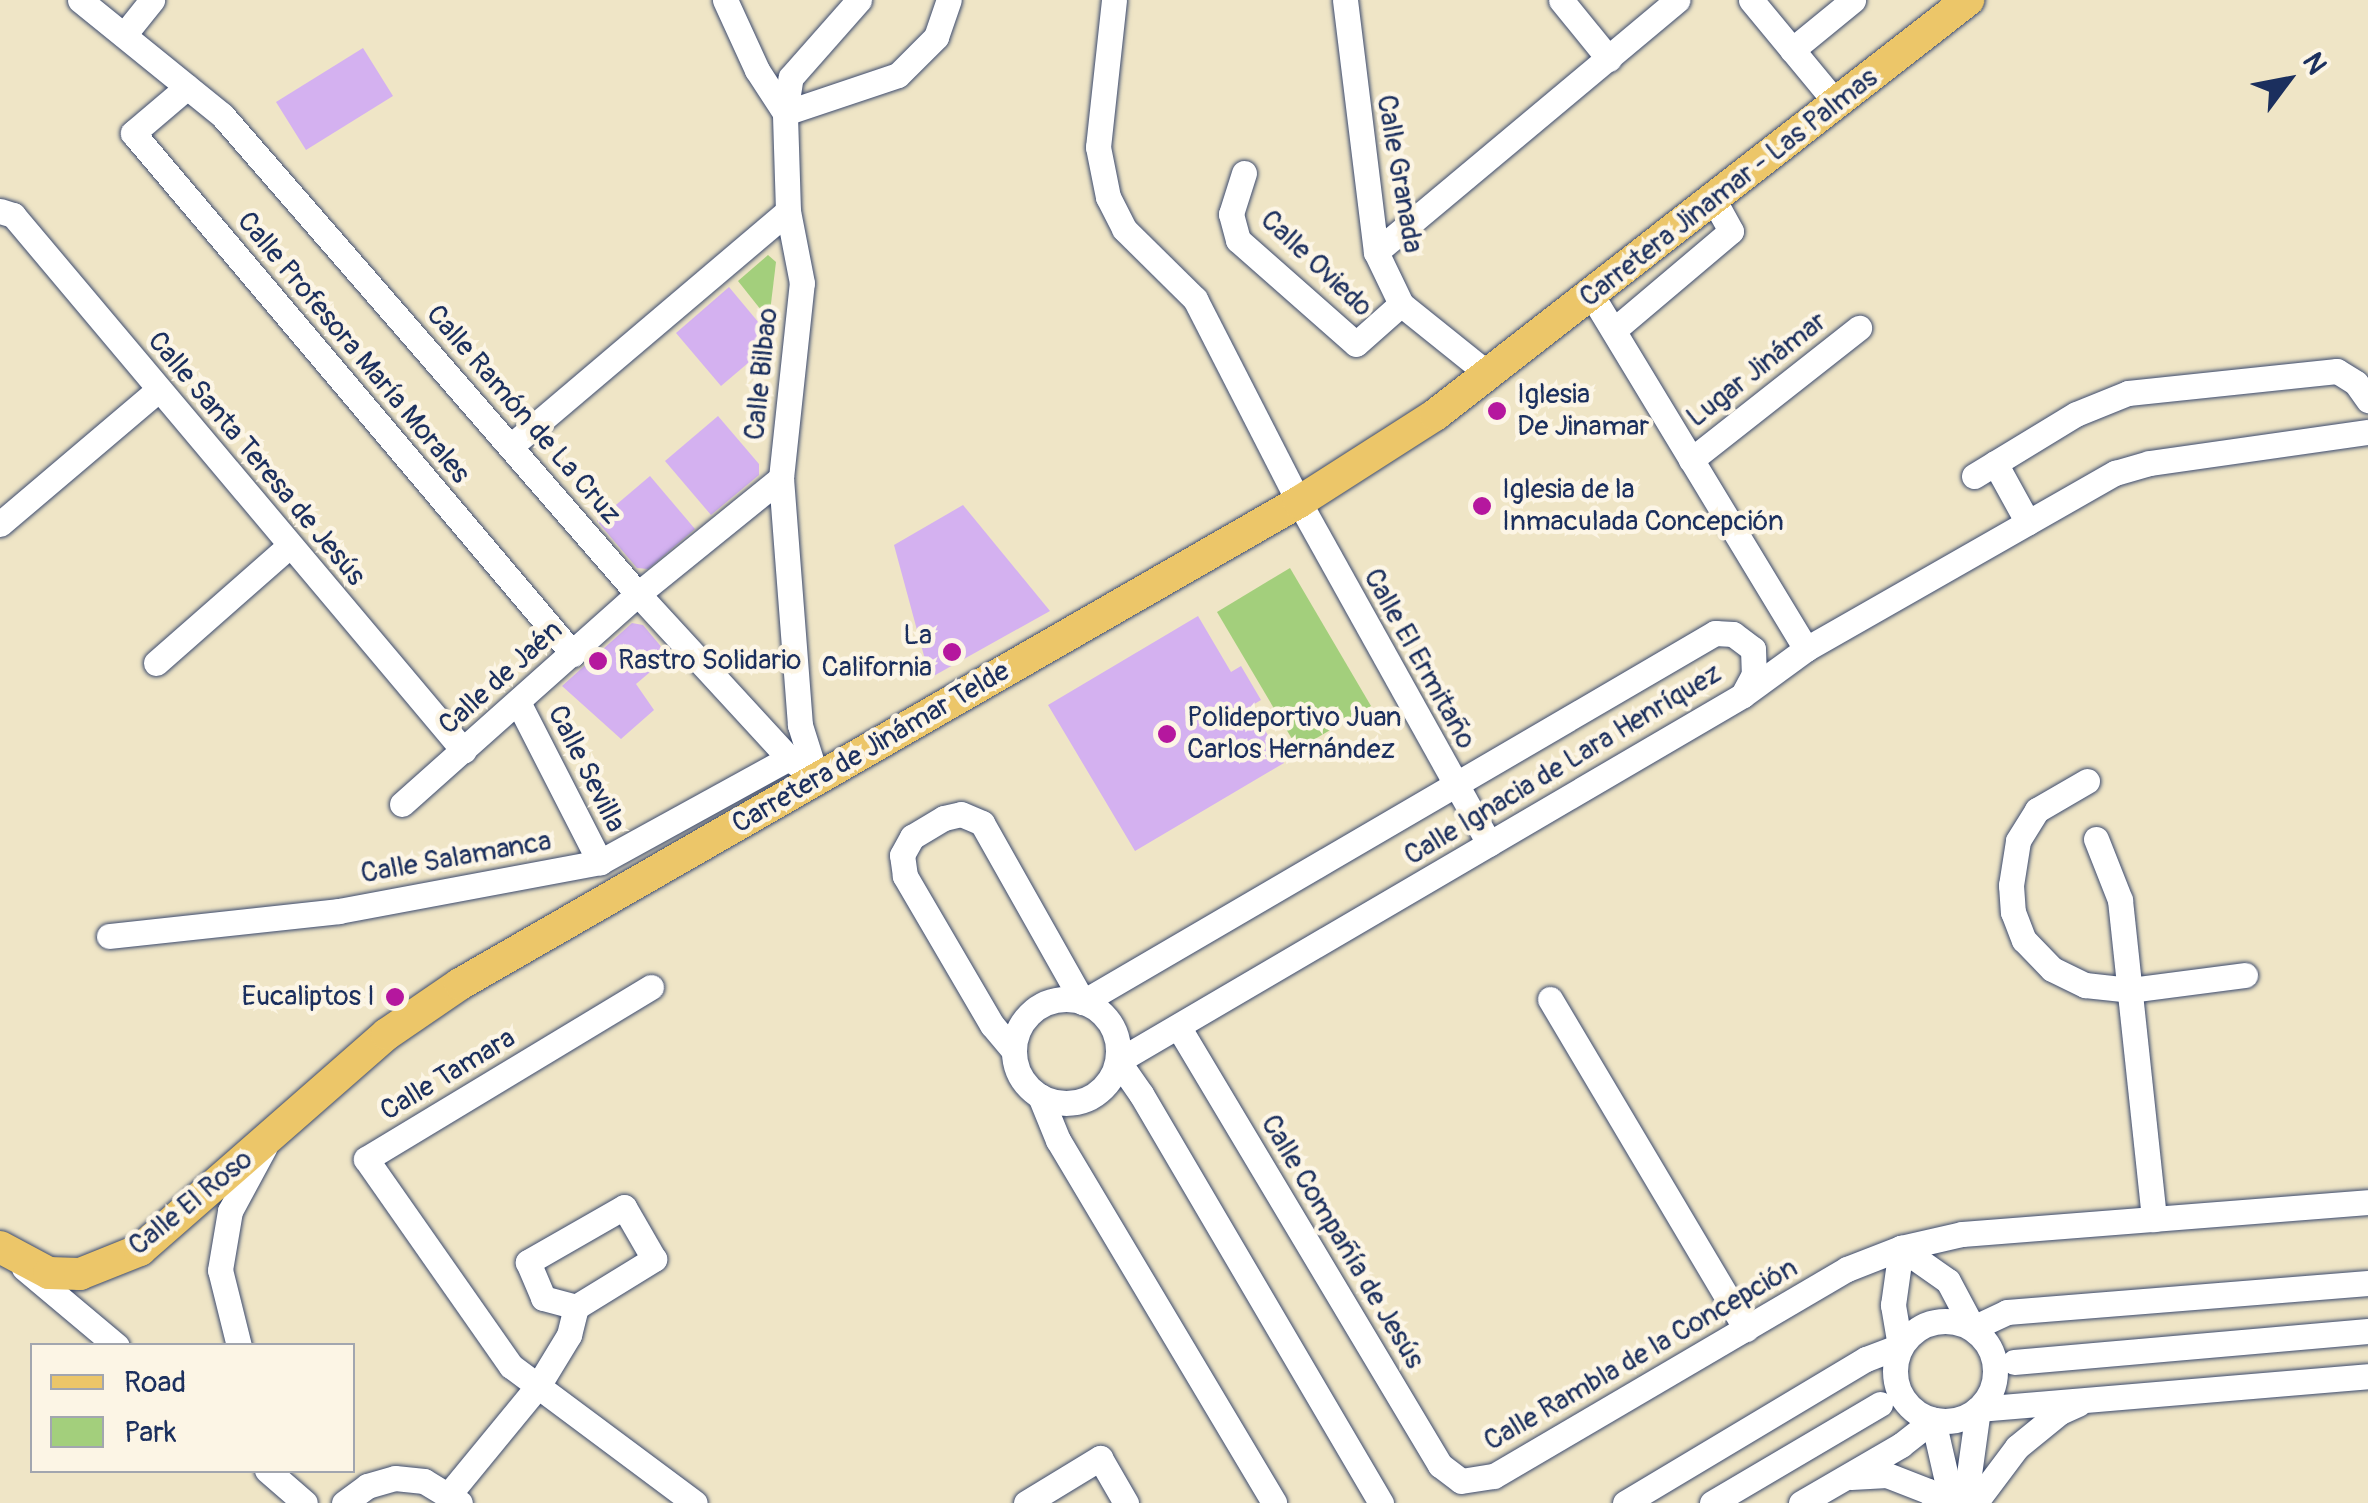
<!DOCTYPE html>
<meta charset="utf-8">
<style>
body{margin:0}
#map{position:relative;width:2368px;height:1503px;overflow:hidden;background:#efe5c6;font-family:Pangolin,sans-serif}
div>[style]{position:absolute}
.green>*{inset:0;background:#a3cf7c}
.building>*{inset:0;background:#d4b1f0}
.roads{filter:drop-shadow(0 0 2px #3b4a6e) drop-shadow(0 0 2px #3b4a6e)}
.minor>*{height:25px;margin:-12.5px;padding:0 12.5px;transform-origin:12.5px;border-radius:12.5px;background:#fff}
.minor>.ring{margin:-12.5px;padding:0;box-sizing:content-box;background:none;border:25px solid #fff;border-radius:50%}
.major>*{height:32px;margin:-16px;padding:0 16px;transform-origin:16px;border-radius:16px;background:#ecc669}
.dots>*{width:28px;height:28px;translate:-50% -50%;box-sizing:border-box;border:5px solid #fcf5e5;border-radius:50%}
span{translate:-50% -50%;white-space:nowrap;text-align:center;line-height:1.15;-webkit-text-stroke:9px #fcf5e5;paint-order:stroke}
.street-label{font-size:28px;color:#1b2f5e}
.poi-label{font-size:28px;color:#1b2f5e}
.left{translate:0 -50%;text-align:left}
.right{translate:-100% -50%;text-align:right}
.legend{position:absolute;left:30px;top:1343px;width:325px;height:130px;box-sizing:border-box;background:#fcf5e5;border:2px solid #a2a6af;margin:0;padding:12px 18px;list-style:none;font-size:30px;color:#1b2f5e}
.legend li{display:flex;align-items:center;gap:20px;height:50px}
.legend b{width:50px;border:2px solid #a2a6af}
.north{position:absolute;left:2238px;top:30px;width:100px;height:100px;-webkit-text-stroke:8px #fcf5e5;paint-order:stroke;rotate:58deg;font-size:28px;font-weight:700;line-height:40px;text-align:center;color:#1b2f5e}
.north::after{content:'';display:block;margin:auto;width:35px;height:45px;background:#1b2f5e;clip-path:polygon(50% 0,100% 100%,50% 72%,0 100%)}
</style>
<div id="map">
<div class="green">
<div style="clip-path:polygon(768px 255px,776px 262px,769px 320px,738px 281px)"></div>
<div style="clip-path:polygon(1290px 568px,1371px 706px,1298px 749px,1217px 612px)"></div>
</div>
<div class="building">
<div style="clip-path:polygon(363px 48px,393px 96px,306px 150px,276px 102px)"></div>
<div style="clip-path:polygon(729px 287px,774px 341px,721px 386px,676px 333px)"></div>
<div style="clip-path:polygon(718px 416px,759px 464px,759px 475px,711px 515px,665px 461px)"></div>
<div style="clip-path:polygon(650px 476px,695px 529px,648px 569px,637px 568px,597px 521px)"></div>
<div style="clip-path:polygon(963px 505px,1050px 611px,930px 678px,894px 545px)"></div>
<div style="clip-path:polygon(1198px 616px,1231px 672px,1241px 666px,1261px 700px,1251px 706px,1284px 763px,1135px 851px,1048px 705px)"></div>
<div style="clip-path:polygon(632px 623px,643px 625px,669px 656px,636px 684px,654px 710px,621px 739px,562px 686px)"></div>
</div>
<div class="roads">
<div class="minor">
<div style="left:80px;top:0;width:183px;rotate:39deg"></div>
<div style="left:222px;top:115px;width:634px;rotate:49.03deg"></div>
<div style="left:638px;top:594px;width:223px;rotate:47.4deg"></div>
<div style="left:789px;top:758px;width:35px;rotate:37deg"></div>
<div style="left:725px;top:0;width:77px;rotate:65.4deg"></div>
<div style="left:757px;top:70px;width:51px;rotate:56.9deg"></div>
<div style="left:785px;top:113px;width:119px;rotate:-18.6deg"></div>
<div style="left:898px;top:75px;width:54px;rotate:-45deg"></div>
<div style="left:936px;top:37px;width:39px;rotate:-71deg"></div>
<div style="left:1114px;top:0;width:148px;rotate:96.2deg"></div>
<div style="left:1098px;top:147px;width:51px;rotate:78.7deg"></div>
<div style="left:1108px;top:197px;width:36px;rotate:63deg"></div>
<div style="left:1124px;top:229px;width:100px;rotate:44.6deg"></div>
<div style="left:1195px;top:299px;width:228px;rotate:62.9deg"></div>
<div style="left:1299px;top:502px;width:391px;rotate:60.9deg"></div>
<div style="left:1345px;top:0;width:254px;rotate:83deg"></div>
<div style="left:1376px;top:252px;width:58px;rotate:64.3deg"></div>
<div style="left:1401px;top:304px;width:112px;rotate:38.8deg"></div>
<div style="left:1561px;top:0;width:76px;rotate:50.9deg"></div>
<div style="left:1751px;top:0;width:136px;rotate:50.4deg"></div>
<div style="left:124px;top:35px;width:45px;rotate:-51.3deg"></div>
<div style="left:1792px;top:50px;width:79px;rotate:-39.3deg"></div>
<div style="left:187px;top:87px;width:71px;rotate:139.6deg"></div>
<div style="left:133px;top:133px;width:682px;rotate:49.82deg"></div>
<div style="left:1244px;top:173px;width:43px;rotate:107.6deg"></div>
<div style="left:1231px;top:214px;width:27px;rotate:75deg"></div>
<div style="left:1238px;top:240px;width:157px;rotate:41.4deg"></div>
<div style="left:1356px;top:344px;width:60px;rotate:-41.6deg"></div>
<div style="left:0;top:211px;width:14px;rotate:17deg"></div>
<div style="left:13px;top:215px;width:700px;rotate:49.92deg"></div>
<div style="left:1376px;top:252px;width:393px;rotate:-39.9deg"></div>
<div style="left:1591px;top:294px;width:415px;rotate:58.8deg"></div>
<div style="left:1614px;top:330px;width:153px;rotate:-40.2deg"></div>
<div style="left:1731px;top:231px;width:35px;rotate:-119deg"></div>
<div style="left:511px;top:446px;width:363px;rotate:-40.3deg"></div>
<div style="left:1691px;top:460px;width:214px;rotate:-38.2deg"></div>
<div style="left:1995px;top:463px;width:68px;rotate:61.2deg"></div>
<div style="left:1974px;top:476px;width:119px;rotate:-31.3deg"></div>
<div style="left:2076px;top:414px;width:56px;rotate:-22deg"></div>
<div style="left:2128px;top:393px;width:210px;rotate:-6deg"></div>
<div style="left:2337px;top:371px;width:22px;rotate:32deg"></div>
<div style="left:2356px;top:383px;width:21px;rotate:55deg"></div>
<div style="left:0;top:524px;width:206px;rotate:-40.3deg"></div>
<div style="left:156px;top:663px;width:177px;rotate:-41.3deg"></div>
<div style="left:519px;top:704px;width:178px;rotate:62.9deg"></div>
<div style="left:817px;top:779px;width:57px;rotate:-107.5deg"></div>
<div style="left:800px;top:725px;width:248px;rotate:-94.4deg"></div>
<div style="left:781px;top:478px;width:196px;rotate:-83.9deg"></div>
<div style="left:802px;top:283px;width:73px;rotate:-101deg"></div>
<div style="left:788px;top:211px;width:98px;rotate:-91.8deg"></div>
<div style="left:785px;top:113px;width:36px;rotate:-81deg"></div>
<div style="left:791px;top:77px;width:103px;rotate:-48.6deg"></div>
<div style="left:2087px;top:781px;width:58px;rotate:149.9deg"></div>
<div style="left:2037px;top:810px;width:36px;rotate:122deg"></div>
<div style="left:2018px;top:841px;width:45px;rotate:99deg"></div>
<div style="left:2011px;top:885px;width:27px;rotate:86deg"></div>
<div style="left:2013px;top:912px;width:30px;rotate:69deg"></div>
<div style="left:2024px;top:940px;width:40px;rotate:46deg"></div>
<div style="left:2052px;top:969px;width:37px;rotate:26deg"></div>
<div style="left:2085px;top:985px;width:45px;rotate:6.3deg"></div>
<div style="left:2130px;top:990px;width:116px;rotate:-7.4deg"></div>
<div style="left:402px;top:804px;width:316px;rotate:-41.7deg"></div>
<div style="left:638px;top:594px;width:184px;rotate:-39deg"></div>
<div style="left:2096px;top:839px;width:66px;rotate:68.5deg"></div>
<div style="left:2120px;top:900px;width:321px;rotate:83.9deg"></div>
<div style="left:109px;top:936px;width:231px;rotate:-6.2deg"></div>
<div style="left:339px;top:911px;width:266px;rotate:-10.6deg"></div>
<div style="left:600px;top:862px;width:216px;rotate:-28.8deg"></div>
<div style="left:651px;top:987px;width:333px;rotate:148.9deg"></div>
<div style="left:366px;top:1159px;width:253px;rotate:55deg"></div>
<div style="left:511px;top:1366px;width:229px;rotate:36.7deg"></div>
<div style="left:1550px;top:999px;width:384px;rotate:59.3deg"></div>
<div class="ring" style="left:1014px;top:999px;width:79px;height:79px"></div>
<div style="left:1179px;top:1028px;width:509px;rotate:59.15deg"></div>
<div style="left:1440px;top:1465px;width:26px;rotate:37deg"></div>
<div style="left:1461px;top:1481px;width:33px;rotate:-9deg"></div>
<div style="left:1494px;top:1476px;width:409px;rotate:-30.4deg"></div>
<div style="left:1847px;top:1269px;width:58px;rotate:-21.3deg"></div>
<div style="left:1901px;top:1248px;width:63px;rotate:-12.9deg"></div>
<div style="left:1962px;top:1234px;width:407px;rotate:-4.5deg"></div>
<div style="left:1014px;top:1051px;width:34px;rotate:-130deg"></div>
<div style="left:992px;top:1025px;width:173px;rotate:-120.3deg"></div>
<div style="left:905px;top:876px;width:21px;rotate:-98deg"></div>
<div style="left:902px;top:855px;width:21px;rotate:-61deg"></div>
<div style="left:912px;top:837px;width:37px;rotate:-31deg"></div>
<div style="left:944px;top:818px;width:17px;rotate:-13deg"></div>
<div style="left:961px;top:814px;width:23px;rotate:23deg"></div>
<div style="left:982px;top:823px;width:206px;rotate:60.6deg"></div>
<div style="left:1083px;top:1002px;width:732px;rotate:-30.28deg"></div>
<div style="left:1715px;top:633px;width:18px;rotate:3deg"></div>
<div style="left:1733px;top:634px;width:25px;rotate:37deg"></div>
<div style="left:1753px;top:649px;width:25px;rotate:88deg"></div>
<div style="left:1754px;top:674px;width:24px;rotate:118deg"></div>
<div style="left:1040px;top:1096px;width:48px;rotate:67.8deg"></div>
<div style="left:1058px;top:1140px;width:422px;rotate:59.2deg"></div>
<div style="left:24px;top:1268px;width:121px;rotate:40deg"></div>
<div class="ring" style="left:1895px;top:1321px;width:75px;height:75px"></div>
<div style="left:1973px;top:1328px;width:38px;rotate:-25deg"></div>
<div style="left:2007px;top:1312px;width:362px;rotate:-4.6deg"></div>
<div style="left:239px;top:1346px;width:78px;rotate:-104deg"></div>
<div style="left:220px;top:1270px;width:60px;rotate:-80.4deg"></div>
<div style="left:230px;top:1211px;width:72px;rotate:-61.6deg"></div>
<div style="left:1900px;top:1346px;width:42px;rotate:-99.7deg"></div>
<div style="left:1893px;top:1305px;width:58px;rotate:-82deg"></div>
<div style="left:1901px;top:1248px;width:57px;rotate:35.1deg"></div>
<div style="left:1948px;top:1281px;width:53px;rotate:62deg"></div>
<div style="left:2014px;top:1362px;width:355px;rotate:-5deg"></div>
<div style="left:1978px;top:1409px;width:391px;rotate:-4.8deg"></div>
<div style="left:1933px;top:1420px;width:85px;rotate:77.1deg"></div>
<div style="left:267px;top:1470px;width:50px;rotate:41deg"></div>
<div style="left:1851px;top:1477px;width:36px;rotate:-3deg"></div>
<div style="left:1887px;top:1475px;width:44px;rotate:21.3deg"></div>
<div style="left:1928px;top:1491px;width:18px;rotate:41deg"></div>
<div style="left:450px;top:1493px;width:139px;rotate:-50.6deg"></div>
<div style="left:538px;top:1386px;width:60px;rotate:-58.7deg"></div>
<div style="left:569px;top:1335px;width:29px;rotate:-76deg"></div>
<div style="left:576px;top:1307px;width:92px;rotate:-31.6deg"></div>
<div style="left:654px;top:1259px;width:60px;rotate:-120deg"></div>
<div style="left:624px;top:1207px;width:111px;rotate:150.2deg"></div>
<div style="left:528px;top:1262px;width:39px;rotate:67deg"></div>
<div style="left:543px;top:1298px;width:34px;rotate:15deg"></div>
<div style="left:344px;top:1503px;width:29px;rotate:-36deg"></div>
<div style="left:367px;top:1486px;width:29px;rotate:-16deg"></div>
<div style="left:395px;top:1478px;width:29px;rotate:6deg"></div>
<div style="left:424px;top:1481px;width:42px;rotate:31.4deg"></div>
<div style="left:1026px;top:1503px;width:87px;rotate:-31.3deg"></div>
<div style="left:1100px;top:1458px;width:52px;rotate:60deg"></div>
<div style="left:1381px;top:1503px;width:474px;rotate:-120.4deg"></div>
<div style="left:1141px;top:1094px;width:40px;rotate:-124.9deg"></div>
<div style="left:1118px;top:1061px;width:724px;rotate:-30.35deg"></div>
<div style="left:1743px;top:695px;width:78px;rotate:-36.1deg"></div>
<div style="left:1806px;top:649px;width:356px;rotate:-29.7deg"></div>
<div style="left:2115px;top:473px;width:35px;rotate:-16deg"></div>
<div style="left:2149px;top:463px;width:221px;rotate:-8.1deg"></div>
<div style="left:1625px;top:1503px;width:281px;rotate:-30.9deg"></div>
<div style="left:1866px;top:1359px;width:36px;rotate:-21deg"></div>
<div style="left:1712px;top:1503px;width:195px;rotate:-30.5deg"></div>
<div style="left:1801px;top:1503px;width:116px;rotate:-30.1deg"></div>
<div style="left:1901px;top:1445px;width:41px;rotate:-38deg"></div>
<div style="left:1965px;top:1503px;width:95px;rotate:-82.1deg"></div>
<div style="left:1975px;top:1503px;width:70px;rotate:-53.1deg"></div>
<div style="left:2017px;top:1447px;width:55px;rotate:-39.1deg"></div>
<div style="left:2060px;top:1412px;width:20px;rotate:-24deg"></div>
</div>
<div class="major">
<div style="left:0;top:1247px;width:55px;rotate:28deg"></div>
<div style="left:49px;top:1273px;width:31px;rotate:2deg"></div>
<div style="left:80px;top:1274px;width:65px;rotate:-21.8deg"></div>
<div style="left:140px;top:1250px;width:328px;rotate:-41.2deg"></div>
<div style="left:387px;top:1034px;width:88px;rotate:-34.4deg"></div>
<div style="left:460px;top:984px;width:968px;rotate:-29.88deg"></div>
<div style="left:1299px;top:502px;width:161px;rotate:-32.6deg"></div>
<div style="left:1435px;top:415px;width:676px;rotate:-37.9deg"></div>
</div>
</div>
<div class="dots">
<div style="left:1497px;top:411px;background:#b5179e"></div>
<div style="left:1482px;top:506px;background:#b5179e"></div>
<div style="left:952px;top:652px;background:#b5179e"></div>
<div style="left:598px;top:661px;background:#b5179e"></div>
<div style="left:1167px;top:734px;background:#b5179e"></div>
<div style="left:395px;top:997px;background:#b5179e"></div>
</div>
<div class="street-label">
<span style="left:1399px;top:174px;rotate:80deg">Calle Granada</span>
<span style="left:1729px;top:188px;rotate:-38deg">Carretera Jinamar - Las Palmas</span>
<span style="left:1316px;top:264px;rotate:43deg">Calle Oviedo</span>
<span style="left:353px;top:348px;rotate:50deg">Calle Profesora María Morales</span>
<span style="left:1757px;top:370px;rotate:-38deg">Lugar Jinámar</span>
<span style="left:762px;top:374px;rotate:-84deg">Calle Bilbao</span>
<span style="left:523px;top:415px;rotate:49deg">Calle Ramón de La Cruz</span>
<span style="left:256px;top:459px;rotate:50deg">Calle Santa Teresa de Jesús</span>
<span style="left:1419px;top:659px;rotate:61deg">Calle El Ermitaño</span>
<span style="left:501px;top:678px;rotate:-42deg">Calle de Jaén</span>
<span style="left:871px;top:748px;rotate:-30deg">Carretera de Jinámar Telde</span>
<span style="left:1563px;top:765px;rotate:-31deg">Calle Ignacia de Lara Henríquez</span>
<span style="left:586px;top:769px;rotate:63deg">Calle Sevilla</span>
<span style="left:456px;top:858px;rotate:-10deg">Calle Salamanca</span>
<span style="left:448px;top:1075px;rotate:-31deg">Calle Tamara</span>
<span style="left:191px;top:1203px;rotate:-39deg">Calle El Roso</span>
<span style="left:1342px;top:1242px;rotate:59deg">Calle Compañía de Jesús</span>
<span style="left:1641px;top:1355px;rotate:-30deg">Calle Rambla de la Concepción</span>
</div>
<div class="poi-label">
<span class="left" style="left:1517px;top:411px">Iglesia<br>De Jinamar</span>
<span class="left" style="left:1502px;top:506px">Iglesia de la<br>Inmaculada Concepción</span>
<span class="right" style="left:932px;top:652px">La<br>California</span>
<span class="left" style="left:618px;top:661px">Rastro Solidario</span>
<span class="left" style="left:1187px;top:734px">Polideportivo Juan<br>Carlos Hernández</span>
<span class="right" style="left:375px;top:997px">Eucaliptos I</span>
</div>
<ul class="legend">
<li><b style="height:12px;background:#ecc669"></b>Road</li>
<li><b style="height:28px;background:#a3cf7c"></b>Park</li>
</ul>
<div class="north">N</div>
</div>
